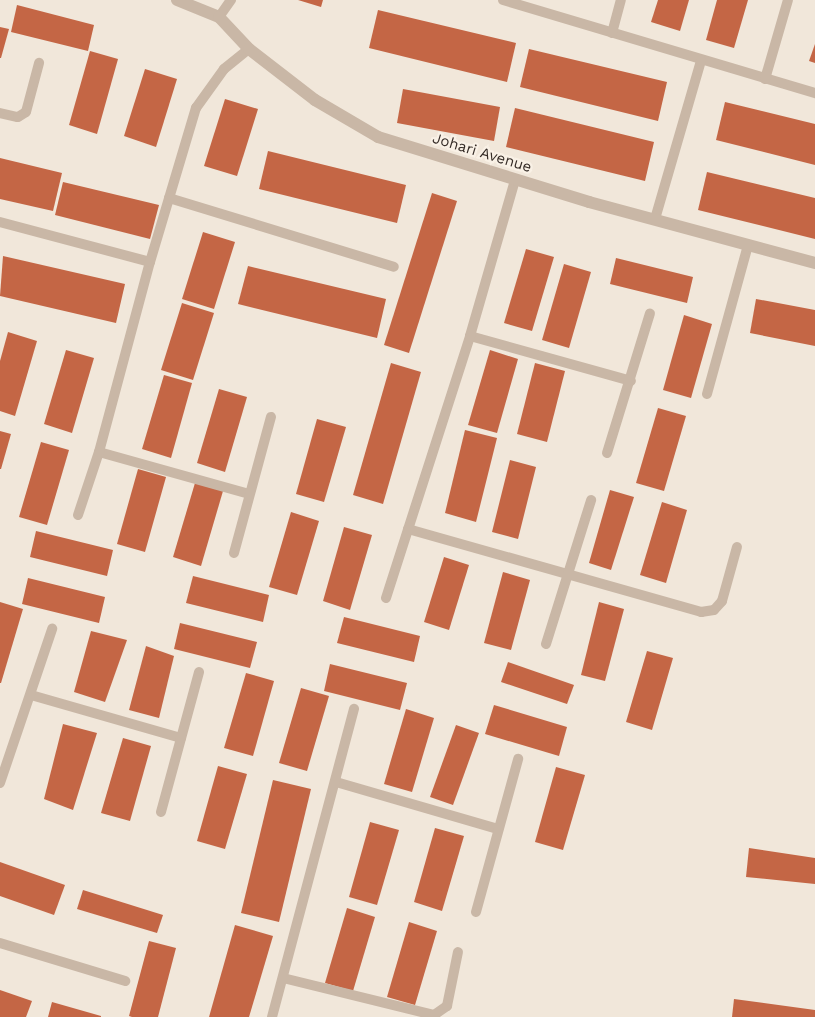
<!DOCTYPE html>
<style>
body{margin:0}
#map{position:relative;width:815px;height:1017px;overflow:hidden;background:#f1e7da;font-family:"Work Sans",sans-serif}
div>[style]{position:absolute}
.building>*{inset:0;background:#c46645}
.service>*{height:10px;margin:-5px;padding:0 5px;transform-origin:5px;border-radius:5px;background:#c9b7a6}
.minor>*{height:12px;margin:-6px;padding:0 6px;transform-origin:6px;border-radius:6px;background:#c9b7a6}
span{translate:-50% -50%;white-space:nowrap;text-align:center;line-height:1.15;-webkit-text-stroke:4.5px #f9f1e6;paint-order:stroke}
.street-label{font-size:15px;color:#352c27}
</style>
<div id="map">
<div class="building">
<div style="clip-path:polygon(298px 0,323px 0,321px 7px)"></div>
<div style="clip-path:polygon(658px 0,689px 0,680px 31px,651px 22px)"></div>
<div style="clip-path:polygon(717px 0,748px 0,734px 48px,706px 40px)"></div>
<div style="clip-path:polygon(17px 5px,94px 25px,88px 51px,11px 32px)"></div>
<div style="clip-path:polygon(378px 10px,516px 43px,507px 82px,369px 48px)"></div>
<div style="clip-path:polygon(0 27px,9px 29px,1px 58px,0 58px)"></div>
<div style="clip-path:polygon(815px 44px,815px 63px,809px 61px)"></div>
<div style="clip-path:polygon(529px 49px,667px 82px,658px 121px,520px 87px)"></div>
<div style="clip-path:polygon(90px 51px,118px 59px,97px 134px,69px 125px)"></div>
<div style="clip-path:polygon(145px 69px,177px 79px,156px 147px,124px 136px)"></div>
<div style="clip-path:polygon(403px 89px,500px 107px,494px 141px,397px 123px)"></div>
<div style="clip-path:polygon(225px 99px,258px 109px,237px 176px,204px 166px)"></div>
<div style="clip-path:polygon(725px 102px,815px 124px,815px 165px,716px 140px)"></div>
<div style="clip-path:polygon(515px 108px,654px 142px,645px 181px,506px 147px)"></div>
<div style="clip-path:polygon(268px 151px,406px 185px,397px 223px,259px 189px)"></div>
<div style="clip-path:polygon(0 158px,62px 173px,53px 211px,0 199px)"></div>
<div style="clip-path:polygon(707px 172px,815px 198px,815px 239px,698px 210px)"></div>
<div style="clip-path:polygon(63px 182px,159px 205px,150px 239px,55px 215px)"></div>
<div style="clip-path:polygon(432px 193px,457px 201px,409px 353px,384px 345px)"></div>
<div style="clip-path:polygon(203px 232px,235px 242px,214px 309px,182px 299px)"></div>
<div style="clip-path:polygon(526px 249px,554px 257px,532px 331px,504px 323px)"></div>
<div style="clip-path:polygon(3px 256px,125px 284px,116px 323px,0 296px)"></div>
<div style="clip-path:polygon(616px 258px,693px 277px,687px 303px,610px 284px)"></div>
<div style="clip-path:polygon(564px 264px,591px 272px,569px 348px,542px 340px)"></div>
<div style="clip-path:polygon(248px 266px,386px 299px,377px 338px,238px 304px)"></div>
<div style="clip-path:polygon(756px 299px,815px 310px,815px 346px,750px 333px)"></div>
<div style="clip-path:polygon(182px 303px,214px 313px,193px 380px,161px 370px)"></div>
<div style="clip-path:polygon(684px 315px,712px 324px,691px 398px,663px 390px)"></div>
<div style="clip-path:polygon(8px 332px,37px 341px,15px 416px,0 411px,0 361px)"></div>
<div style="clip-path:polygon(66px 350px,94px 358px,72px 433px,44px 424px)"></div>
<div style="clip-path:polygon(490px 350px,518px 359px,497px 433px,468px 425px)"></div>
<div style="clip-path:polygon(391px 363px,421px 372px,383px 504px,353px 495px)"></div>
<div style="clip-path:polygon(535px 363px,565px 371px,547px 442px,517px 434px)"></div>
<div style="clip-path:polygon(164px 375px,192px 383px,171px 458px,142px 449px)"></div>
<div style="clip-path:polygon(219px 389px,247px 397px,225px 472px,197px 463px)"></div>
<div style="clip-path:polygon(658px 408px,686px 416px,664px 491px,636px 483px)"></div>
<div style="clip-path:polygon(317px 419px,346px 427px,324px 502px,296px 494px)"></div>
<div style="clip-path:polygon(465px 430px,497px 438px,476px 522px,445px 513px)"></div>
<div style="clip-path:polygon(0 431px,11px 434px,1px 469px,0 469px)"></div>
<div style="clip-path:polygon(41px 442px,69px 450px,47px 525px,19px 517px)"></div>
<div style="clip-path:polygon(510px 460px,536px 467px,518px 539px,492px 532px)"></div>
<div style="clip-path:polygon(138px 469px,166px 477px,145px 552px,117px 544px)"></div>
<div style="clip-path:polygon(195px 483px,223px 491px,201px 566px,173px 557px)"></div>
<div style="clip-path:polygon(610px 490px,634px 497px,611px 570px,589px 563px)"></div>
<div style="clip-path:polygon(662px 502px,687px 510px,666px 583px,640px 575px)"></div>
<div style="clip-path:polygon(291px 512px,319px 521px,297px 595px,269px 587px)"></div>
<div style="clip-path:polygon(344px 527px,372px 535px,350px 610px,323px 601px)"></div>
<div style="clip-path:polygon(36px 531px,113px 550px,107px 576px,30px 557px)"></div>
<div style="clip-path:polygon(444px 557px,469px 565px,449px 630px,424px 622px)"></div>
<div style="clip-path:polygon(503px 572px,530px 580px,511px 650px,484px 643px)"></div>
<div style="clip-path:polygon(193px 576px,269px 595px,263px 622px,186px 603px)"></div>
<div style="clip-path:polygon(28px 578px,105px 597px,99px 623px,22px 604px)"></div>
<div style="clip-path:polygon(0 602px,23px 609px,1px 683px,0 683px)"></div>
<div style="clip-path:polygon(599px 602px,624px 609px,605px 681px,581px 675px)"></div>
<div style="clip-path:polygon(344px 617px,420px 636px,414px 662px,337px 643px)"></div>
<div style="clip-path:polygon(180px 623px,257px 642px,250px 668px,174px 649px)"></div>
<div style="clip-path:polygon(91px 631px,127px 640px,105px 702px,74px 692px)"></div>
<div style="clip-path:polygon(146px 646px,174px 656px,159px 718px,129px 710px)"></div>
<div style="clip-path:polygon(647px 651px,673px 658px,652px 730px,626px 722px)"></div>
<div style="clip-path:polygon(508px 662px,574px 685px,567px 704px,501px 682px)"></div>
<div style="clip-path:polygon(330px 664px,407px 683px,400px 710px,324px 691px)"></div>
<div style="clip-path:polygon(246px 673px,274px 681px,253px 756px,224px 748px)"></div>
<div style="clip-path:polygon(301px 688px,329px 696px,307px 771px,279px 763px)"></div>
<div style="clip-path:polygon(494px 705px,567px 727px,559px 756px,485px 734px)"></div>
<div style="clip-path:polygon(406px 709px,434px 718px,412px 792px,384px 784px)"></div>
<div style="clip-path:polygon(63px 724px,97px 733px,73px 810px,44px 799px)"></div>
<div style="clip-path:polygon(456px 725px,479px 733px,453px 805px,430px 797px)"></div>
<div style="clip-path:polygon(123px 738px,151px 746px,130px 821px,101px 813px)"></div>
<div style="clip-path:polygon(218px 766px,247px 774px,225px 849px,197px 841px)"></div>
<div style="clip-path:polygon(556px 767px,585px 775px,563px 850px,535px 842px)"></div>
<div style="clip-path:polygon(273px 780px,311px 789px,279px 922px,241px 913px)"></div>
<div style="clip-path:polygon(370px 822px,399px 830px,377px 905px,349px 897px)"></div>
<div style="clip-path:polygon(435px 828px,464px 836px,442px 911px,414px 902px)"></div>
<div style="clip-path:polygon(749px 848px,815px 858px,815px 884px,746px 877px)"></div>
<div style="clip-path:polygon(0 862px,65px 885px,54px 915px,0 896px)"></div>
<div style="clip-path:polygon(83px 890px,163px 915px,157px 933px,77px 909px)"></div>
<div style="clip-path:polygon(347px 908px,375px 917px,353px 991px,325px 983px)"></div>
<div style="clip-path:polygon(409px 922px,437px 931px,415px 1005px,387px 997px)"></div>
<div style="clip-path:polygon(235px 925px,273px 936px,249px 1017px,209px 1017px)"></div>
<div style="clip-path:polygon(149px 941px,176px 948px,158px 1017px,132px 1017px,129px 1016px)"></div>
<div style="clip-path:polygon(0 990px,32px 1001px,26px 1017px,0 1017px)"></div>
<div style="clip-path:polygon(734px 999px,815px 1010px,815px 1017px,732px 1017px)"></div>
<div style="clip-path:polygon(52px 1002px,101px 1016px,101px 1017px,48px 1017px)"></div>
</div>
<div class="service">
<div style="left:503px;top:0;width:326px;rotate:16.6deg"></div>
<div style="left:219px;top:17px;width:21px;rotate:-55deg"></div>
<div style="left:612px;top:33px;width:34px;rotate:-75deg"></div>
<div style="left:765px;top:79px;width:82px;rotate:-73.8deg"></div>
<div style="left:0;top:113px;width:18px;rotate:13deg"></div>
<div style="left:18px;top:117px;width:9px;rotate:-32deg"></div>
<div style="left:26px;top:112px;width:51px;rotate:-75.1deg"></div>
<div style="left:169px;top:198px;width:235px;rotate:17deg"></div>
<div style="left:655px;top:219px;width:165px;rotate:-73.8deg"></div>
<div style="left:0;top:222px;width:155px;rotate:14.9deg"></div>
<div style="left:470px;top:336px;width:167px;rotate:15.6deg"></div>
<div style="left:707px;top:394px;width:155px;rotate:-74.6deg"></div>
<div style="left:99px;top:452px;width:156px;rotate:15.6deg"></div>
<div style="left:607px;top:453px;width:146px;rotate:-72.9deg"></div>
<div style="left:78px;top:515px;width:66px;rotate:-71.6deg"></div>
<div style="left:99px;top:452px;width:197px;rotate:-75deg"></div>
<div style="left:150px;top:262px;width:161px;rotate:-73.4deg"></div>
<div style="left:196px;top:108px;width:48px;rotate:-54.3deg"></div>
<div style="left:224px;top:69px;width:32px;rotate:-39deg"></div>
<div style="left:408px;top:529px;width:305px;rotate:15.8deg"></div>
<div style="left:701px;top:612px;width:13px;rotate:-9deg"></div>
<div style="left:714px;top:610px;width:12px;rotate:-48deg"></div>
<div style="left:722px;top:601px;width:56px;rotate:-74.5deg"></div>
<div style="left:234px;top:553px;width:141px;rotate:-74.8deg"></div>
<div style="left:386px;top:598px;width:275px;rotate:-72.2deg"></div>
<div style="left:470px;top:336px;width:162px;rotate:-73.9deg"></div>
<div style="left:546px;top:644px;width:151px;rotate:-72.6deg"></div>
<div style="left:31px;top:695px;width:156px;rotate:16deg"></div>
<div style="left:336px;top:782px;width:169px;rotate:16.2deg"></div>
<div style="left:0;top:783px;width:163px;rotate:-71.3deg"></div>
<div style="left:161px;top:812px;width:145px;rotate:-74.8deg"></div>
<div style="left:476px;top:912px;width:159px;rotate:-74.6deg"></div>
<div style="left:0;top:943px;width:131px;rotate:16.9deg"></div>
<div style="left:283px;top:978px;width:155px;rotate:13.8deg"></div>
<div style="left:434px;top:1015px;width:16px;rotate:-35deg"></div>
<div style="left:447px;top:1006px;width:55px;rotate:-78.5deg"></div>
<div style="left:272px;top:1017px;width:319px;rotate:-75.1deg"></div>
</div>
<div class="minor">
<div style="left:177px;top:0;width:45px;rotate:22deg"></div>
<div style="left:219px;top:17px;width:44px;rotate:46.8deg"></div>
<div style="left:249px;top:49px;width:83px;rotate:37.7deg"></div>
<div style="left:315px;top:100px;width:73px;rotate:30.4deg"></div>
<div style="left:378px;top:137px;width:221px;rotate:17.1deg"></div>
<div style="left:589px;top:202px;width:234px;rotate:15.1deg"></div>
</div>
<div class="street-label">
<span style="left:482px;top:153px;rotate:17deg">Johari Avenue</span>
</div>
</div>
